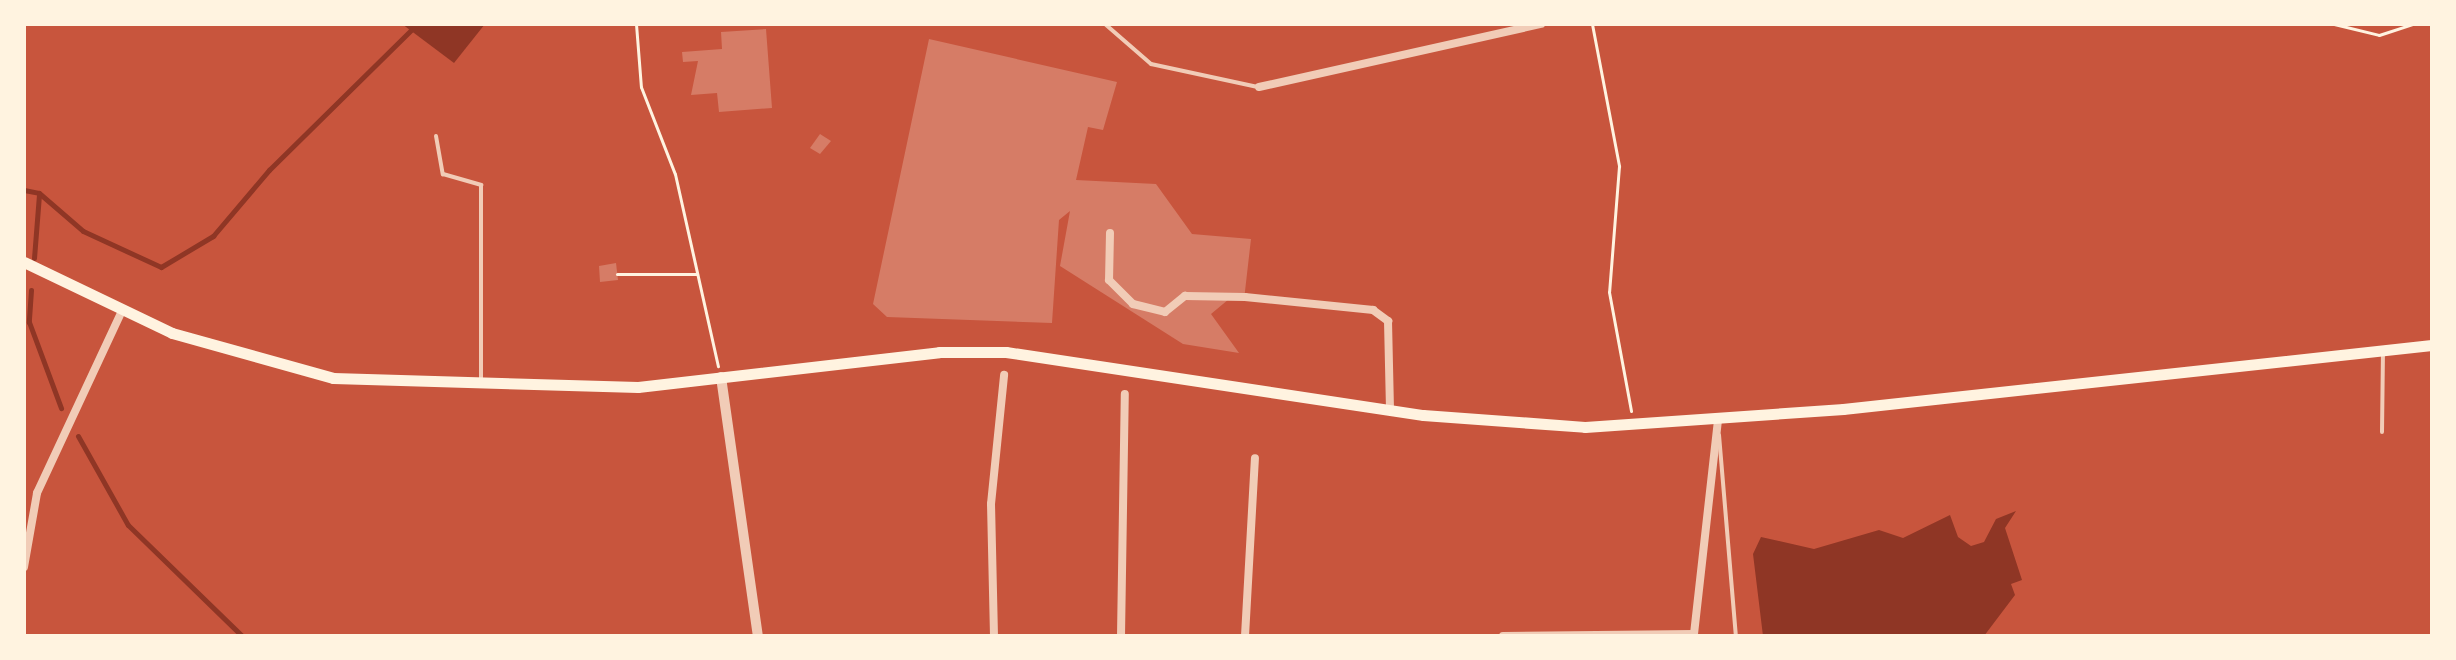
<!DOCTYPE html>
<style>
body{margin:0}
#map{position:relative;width:2456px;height:660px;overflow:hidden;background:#c8553d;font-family:Figtree,sans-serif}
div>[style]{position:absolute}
.water>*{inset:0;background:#8f3625}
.stream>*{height:5px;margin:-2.5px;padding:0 2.5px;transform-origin:2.5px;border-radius:2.5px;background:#8f3625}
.building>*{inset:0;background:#d67c66}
.path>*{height:3px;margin:-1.5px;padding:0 1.5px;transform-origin:1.5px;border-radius:1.5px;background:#fff3e0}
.service>*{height:4px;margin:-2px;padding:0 2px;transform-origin:2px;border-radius:2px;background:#f1ccb7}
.minor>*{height:8px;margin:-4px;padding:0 4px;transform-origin:4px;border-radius:4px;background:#f1ccb7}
.tertiary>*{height:10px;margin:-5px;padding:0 5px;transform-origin:5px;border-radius:5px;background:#f1ccb7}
.secondary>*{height:11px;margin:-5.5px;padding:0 5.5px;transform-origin:5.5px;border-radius:5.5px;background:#fff3e0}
span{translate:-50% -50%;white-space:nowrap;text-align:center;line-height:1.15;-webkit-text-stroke:8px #fff3e0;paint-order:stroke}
.frame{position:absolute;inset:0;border:26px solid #fff3e0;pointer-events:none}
</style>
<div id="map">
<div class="water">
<div style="clip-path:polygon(402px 24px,485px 24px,454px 63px)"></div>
<div style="clip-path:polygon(2016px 511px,2005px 528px,2022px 580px,2011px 584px,2015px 595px,1984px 636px,1763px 636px,1753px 554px,1761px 537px,1814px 549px,1879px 530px,1903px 538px,1950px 515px,1958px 537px,1971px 546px,1984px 542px,1996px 519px)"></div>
</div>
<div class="stream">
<div style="left:24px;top:190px;width:15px;rotate:11deg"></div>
<div style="left:39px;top:193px;width:58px;rotate:40.8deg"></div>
<div style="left:83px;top:231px;width:86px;rotate:24.8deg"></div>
<div style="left:161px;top:267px;width:61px;rotate:-30.8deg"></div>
<div style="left:213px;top:236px;width:87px;rotate:-49.7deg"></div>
<div style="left:269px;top:170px;width:208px;rotate:-44.6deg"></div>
<div style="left:34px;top:258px;width:64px;rotate:-85.5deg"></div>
<div style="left:31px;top:290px;width:32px;rotate:94deg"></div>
<div style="left:29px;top:322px;width:92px;rotate:69.6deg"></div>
<div style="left:78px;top:436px;width:102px;rotate:60.7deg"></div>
<div style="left:128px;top:525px;width:159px;rotate:44.2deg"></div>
</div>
<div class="building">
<div style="clip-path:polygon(766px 29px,772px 108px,719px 112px,717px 93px,691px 95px,698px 61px,683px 62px,682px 52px,722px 49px,721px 32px)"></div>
<div style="clip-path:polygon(929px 39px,1117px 82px,1103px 130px,1088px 127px,1076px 180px,1156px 184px,1192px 234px,1251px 239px,1244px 300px,1229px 299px,1211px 314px,1239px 353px,1183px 344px,1060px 266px,1070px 211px,1059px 220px,1052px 323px,887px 317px,873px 304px)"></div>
<div style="clip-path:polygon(820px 134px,831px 141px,820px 154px,810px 148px)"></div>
<div style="clip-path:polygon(616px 263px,618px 280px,600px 282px,599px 266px)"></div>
</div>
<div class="path">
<div style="left:636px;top:24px;width:63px;rotate:85.5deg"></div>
<div style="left:641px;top:87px;width:93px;rotate:68.7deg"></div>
<div style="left:675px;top:174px;width:197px;rotate:77.4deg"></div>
<div style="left:1592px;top:24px;width:145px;rotate:79.2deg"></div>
<div style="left:1619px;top:166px;width:126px;rotate:94.5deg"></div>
<div style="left:1609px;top:292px;width:121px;rotate:79.5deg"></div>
<div style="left:2334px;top:24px;width:46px;rotate:13.7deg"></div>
<div style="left:2379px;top:35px;width:35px;rotate:-18deg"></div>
<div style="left:617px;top:274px;width:80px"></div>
</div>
<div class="service">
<div style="left:1105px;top:24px;width:61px;rotate:41deg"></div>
<div style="left:1151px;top:64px;width:108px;rotate:12.2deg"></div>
<div style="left:436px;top:136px;width:39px;rotate:80deg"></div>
<div style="left:443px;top:174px;width:40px;rotate:16deg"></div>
<div style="left:481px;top:185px;width:197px;rotate:90deg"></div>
<div style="left:2382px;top:432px;width:80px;rotate:-89.3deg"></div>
<div style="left:1719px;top:435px;width:202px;rotate:85.2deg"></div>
</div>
<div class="minor">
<div style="left:1259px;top:87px;width:289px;rotate:-12.6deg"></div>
<div style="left:1110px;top:233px;width:47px;rotate:91.2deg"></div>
<div style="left:1109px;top:280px;width:34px;rotate:45deg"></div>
<div style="left:1133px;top:304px;width:33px;rotate:14deg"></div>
<div style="left:1165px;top:312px;width:26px;rotate:-39deg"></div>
<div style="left:1185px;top:296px;width:60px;rotate:1deg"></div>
<div style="left:1245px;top:297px;width:129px;rotate:5.8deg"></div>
<div style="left:1373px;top:310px;width:19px;rotate:36deg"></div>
<div style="left:1388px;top:321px;width:90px;rotate:88.7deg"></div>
<div style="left:24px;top:567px;width:75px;rotate:-80deg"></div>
<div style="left:37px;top:493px;width:201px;rotate:-65deg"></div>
<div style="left:994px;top:636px;width:132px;rotate:-91.3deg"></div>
<div style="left:991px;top:504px;width:130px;rotate:-84.2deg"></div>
<div style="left:1121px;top:636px;width:242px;rotate:-89.1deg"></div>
<div style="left:1245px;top:636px;width:178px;rotate:-86.8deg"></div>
<div style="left:1503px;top:636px;width:191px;rotate:-0.6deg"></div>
<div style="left:1694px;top:634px;width:215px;rotate:-83.6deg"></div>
</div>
<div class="tertiary">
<div style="left:721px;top:377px;width:262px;rotate:81.9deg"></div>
</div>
<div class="secondary">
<div style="left:24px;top:262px;width:164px;rotate:25.6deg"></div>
<div style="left:172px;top:333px;width:167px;rotate:15.6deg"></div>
<div style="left:333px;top:378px;width:305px;rotate:1.7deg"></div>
<div style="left:638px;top:387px;width:303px;rotate:-6.6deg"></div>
<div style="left:939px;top:352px;width:67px"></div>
<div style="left:1006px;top:352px;width:422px;rotate:8.6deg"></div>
<div style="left:1423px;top:415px;width:162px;rotate:4.2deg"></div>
<div style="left:1585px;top:427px;width:259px;rotate:-4deg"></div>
<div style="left:1843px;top:409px;width:592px;rotate:-6.2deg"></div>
</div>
<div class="frame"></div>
</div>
